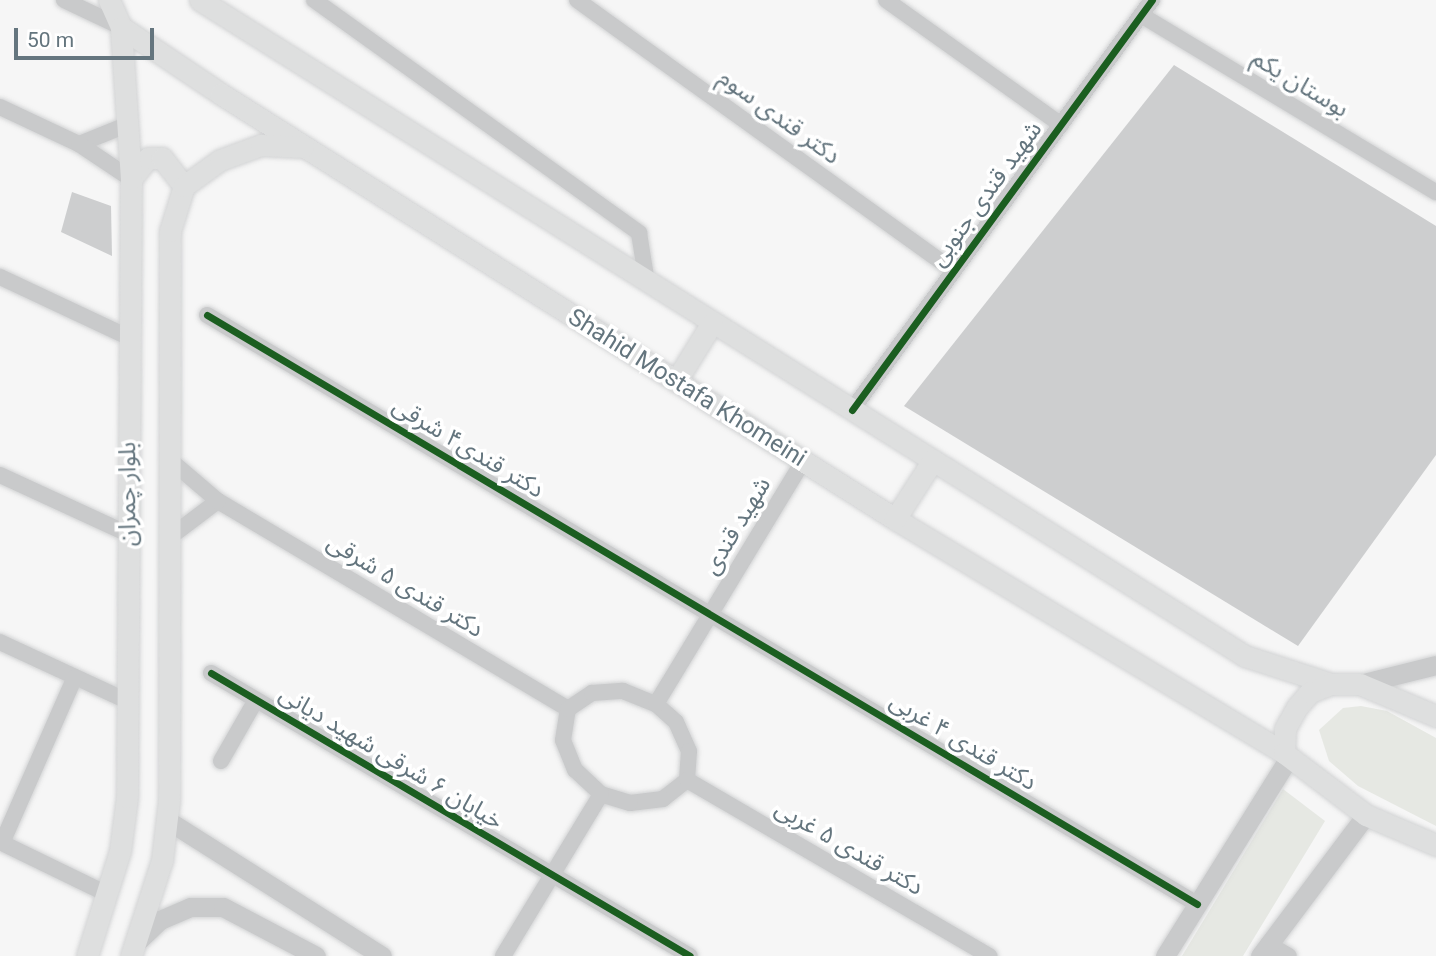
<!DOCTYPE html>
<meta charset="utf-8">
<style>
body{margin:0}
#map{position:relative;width:1436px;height:956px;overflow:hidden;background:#f6f6f6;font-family:Roboto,"Noto Sans Arabic",sans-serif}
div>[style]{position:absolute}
.green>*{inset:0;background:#e6e8e3}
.building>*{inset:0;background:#cdcecf}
.roads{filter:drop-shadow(0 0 2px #d2d3d4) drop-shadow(0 0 2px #d2d3d4)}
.minor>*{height:16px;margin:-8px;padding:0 8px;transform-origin:8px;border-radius:8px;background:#c9cacb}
.tertiary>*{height:19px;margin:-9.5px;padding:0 9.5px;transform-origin:9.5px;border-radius:9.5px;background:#c9cacb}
.secondary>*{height:21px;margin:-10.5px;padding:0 10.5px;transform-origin:10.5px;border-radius:10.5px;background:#dedfdf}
.cycleway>*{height:7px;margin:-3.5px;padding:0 3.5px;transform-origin:3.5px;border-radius:3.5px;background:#1b5e20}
span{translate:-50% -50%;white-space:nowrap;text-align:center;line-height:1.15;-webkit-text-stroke:7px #fff;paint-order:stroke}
.street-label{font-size:24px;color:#64757e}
.scale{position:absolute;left:14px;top:28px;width:140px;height:32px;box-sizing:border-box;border:4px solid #64757e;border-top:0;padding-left:9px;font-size:21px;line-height:24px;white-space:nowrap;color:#64757e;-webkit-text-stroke:5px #fff;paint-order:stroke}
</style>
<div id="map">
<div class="green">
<div style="clip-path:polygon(1361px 706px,1387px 711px,1436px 738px,1436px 826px,1358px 786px,1329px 761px,1319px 730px,1343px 708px)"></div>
<div style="clip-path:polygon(1283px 789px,1325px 821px,1243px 956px,1182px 956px)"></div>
</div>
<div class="building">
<div style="clip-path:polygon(1174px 65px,1436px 226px,1436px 455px,1298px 646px,904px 406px)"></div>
<div style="clip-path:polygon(72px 192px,111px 206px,112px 256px,61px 232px)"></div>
</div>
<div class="roads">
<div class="minor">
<div style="left:64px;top:0;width:63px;rotate:25.3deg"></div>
<div style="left:314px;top:0;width:400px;rotate:35.6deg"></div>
<div style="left:639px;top:233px;width:51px;rotate:80.9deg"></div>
<div style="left:577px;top:0;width:464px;rotate:35.7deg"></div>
<div style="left:886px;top:0;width:215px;rotate:35.5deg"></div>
<div style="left:1141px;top:15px;width:344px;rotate:31deg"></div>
<div style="left:0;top:107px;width:87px;rotate:25.1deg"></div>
<div style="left:129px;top:124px;width:54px;rotate:158.2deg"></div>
<div style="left:79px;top:144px;width:63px;rotate:33.9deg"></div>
<div style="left:0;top:277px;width:141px;rotate:25.1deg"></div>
<div style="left:207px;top:315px;width:1152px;rotate:30.75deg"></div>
<div style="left:852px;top:410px;width:508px;rotate:-53.81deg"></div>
<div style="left:0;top:475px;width:141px;rotate:24.7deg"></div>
<div style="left:218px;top:501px;width:407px;rotate:30.7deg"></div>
<div style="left:170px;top:537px;width:60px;rotate:-36.9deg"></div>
<div style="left:218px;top:501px;width:63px;rotate:-139.5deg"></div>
<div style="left:0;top:642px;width:140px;rotate:24.9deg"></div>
<div style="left:211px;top:673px;width:556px;rotate:30.58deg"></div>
<div style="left:623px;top:691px;width:35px;rotate:22deg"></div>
<div style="left:656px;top:704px;width:27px;rotate:42deg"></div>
<div style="left:676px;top:722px;width:32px;rotate:66deg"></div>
<div style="left:689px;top:751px;width:29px;rotate:94deg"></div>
<div style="left:687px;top:780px;width:31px;rotate:142deg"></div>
<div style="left:663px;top:799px;width:33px;rotate:173deg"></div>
<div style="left:630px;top:803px;width:30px;rotate:-163deg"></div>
<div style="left:601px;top:794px;width:35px;rotate:-137deg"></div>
<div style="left:575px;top:770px;width:32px;rotate:-112deg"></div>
<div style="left:563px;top:740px;width:31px;rotate:-81deg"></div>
<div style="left:568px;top:709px;width:29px;rotate:-34deg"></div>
<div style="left:592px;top:693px;width:31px;rotate:-4deg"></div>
<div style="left:656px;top:704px;width:284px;rotate:-58.8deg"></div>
<div style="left:221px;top:761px;width:70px;rotate:-60.2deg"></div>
<div style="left:687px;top:780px;width:350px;rotate:30.2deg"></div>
<div style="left:0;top:842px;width:119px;rotate:25.9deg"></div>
<div style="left:2px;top:843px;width:181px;rotate:-66.3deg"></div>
<div style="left:1268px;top:944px;width:24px;rotate:30deg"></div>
<div style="left:503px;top:956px;width:189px;rotate:-58.8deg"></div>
</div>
<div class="tertiary">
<div style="left:1360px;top:684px;width:78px;rotate:-14deg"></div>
<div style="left:167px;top:820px;width:254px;rotate:32.3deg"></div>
<div style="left:136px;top:943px;width:33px;rotate:-44deg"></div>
<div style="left:160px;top:920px;width:33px;rotate:-23deg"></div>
<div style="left:190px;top:907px;width:33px"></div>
<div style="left:223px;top:907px;width:105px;rotate:27.8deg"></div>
<div style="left:1165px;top:956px;width:232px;rotate:-58deg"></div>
<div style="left:1260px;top:956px;width:176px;rotate:-53.1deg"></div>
</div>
<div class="secondary">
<div style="left:109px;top:0;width:30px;rotate:66deg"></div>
<div style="left:121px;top:27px;width:120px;rotate:33.8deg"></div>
<div style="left:221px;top:94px;width:797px;rotate:32.23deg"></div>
<div style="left:895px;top:519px;width:454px;rotate:31deg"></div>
<div style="left:200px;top:0;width:1234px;rotate:32.12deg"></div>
<div style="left:1245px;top:656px;width:90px;rotate:18deg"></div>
<div style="left:131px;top:179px;width:27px;rotate:-51deg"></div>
<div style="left:148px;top:158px;width:14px"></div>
<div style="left:162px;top:158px;width:36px;rotate:52deg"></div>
<div style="left:676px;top:381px;width:68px;rotate:-58.2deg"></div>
<div style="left:895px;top:519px;width:70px;rotate:-57.2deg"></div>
<div style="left:1436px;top:716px;width:82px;rotate:-157.2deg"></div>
<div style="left:1360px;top:684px;width:29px;rotate:180deg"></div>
<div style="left:1331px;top:684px;width:22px;rotate:159deg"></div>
<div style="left:1310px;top:692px;width:20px;rotate:131deg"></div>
<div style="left:1297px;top:707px;width:25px;rotate:119deg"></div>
<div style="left:1285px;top:729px;width:24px;rotate:92deg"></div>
<div style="left:1284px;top:753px;width:103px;rotate:37.1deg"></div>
<div style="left:1366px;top:815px;width:76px;rotate:23.2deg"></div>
<div style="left:87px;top:956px;width:110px;rotate:-72.6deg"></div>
<div style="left:120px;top:851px;width:54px;rotate:-82.6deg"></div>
<div style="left:127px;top:797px;width:618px;rotate:-89.63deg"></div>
<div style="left:131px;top:179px;width:152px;rotate:-93.8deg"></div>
<div style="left:131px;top:956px;width:101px;rotate:-72.1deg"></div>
<div style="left:162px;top:860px;width:60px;rotate:-83.3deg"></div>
<div style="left:169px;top:800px;width:569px;rotate:-89.9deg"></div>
<div style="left:170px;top:231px;width:47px;rotate:-72.7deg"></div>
<div style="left:184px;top:186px;width:44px;rotate:-35.8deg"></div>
<div style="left:220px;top:160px;width:44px;rotate:-20.1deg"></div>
<div style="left:261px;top:145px;width:42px;rotate:2.7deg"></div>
</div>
</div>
<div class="cycleway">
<div style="left:207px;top:315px;width:1152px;rotate:30.75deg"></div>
<div style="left:852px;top:410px;width:508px;rotate:-53.81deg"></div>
<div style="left:211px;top:673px;width:556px;rotate:30.58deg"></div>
</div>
<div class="street-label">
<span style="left:1300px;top:84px;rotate:31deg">بوستان یکم</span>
<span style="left:779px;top:117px;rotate:36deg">دکتر قندی سوم</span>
<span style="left:986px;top:194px;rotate:-54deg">شهید قندی جنوبی</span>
<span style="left:687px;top:388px;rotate:32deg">Shahid Mostafa Khomeini</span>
<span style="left:468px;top:448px;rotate:31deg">دکتر قندی۴ شرقی</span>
<span style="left:128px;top:494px;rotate:-90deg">بلوار چمران</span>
<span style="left:737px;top:526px;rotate:-59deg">شهید قندی</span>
<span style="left:405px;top:586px;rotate:31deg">دکتر قندی ۵ شرقی</span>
<span style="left:963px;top:742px;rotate:31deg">دکتر قندی ۴ غربی</span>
<span style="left:391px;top:758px;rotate:31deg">خیابان ۶ شرقی شهید دیانی</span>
<span style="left:849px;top:848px;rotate:30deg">دکتر قندی ۵ غربی</span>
</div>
<div class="scale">50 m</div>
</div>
